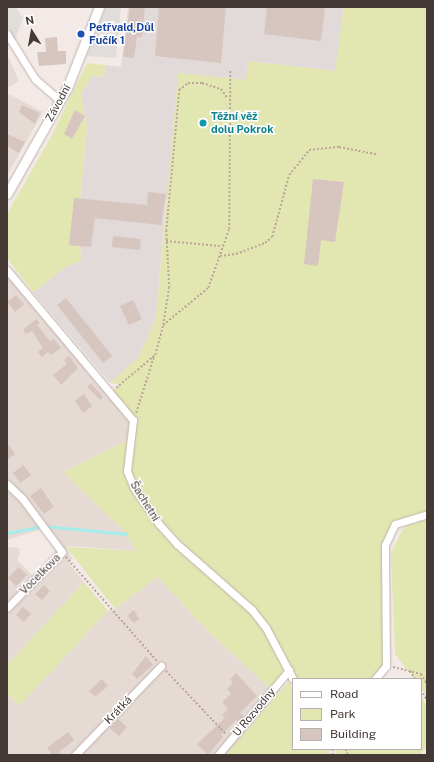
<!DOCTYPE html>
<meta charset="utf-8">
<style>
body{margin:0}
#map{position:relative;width:434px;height:762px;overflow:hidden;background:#f3eae7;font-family:"Public Sans",sans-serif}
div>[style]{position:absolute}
.residential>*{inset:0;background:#e6dad5}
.industrial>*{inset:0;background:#e2dad8}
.green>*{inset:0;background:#e2e6b1}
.parking>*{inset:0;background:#e1dddb}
.stream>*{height:2.5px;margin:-1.25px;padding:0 1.25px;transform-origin:1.25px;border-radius:1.25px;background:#a5eced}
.building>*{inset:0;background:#d7c5bf}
.path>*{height:1.5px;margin-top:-0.75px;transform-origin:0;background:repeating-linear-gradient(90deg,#bfa59b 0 2px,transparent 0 4px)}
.roads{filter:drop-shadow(0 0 1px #c1b2ac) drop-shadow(0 0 1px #c1b2ac)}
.minor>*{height:7px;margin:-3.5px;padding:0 3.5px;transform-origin:3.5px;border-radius:3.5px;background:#fff}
.tertiary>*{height:9px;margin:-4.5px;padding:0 4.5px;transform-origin:4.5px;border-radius:4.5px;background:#fff}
.dots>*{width:11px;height:11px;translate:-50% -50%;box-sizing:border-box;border:2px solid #fff;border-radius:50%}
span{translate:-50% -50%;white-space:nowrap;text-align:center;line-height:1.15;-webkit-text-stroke:3px #fff;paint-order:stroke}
.transit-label{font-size:11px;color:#164399;font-weight:700}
.left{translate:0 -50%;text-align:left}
.street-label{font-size:11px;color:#453936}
.culture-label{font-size:11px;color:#0d838f;font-weight:700}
.frame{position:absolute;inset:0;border:8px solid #453936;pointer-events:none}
.legend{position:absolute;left:292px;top:678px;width:130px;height:72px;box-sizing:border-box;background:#fff;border:1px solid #b5b0af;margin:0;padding:5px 7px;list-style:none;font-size:12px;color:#453936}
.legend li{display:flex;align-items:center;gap:8px;height:20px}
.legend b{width:20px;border:1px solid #b5b0af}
.north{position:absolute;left:12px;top:12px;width:40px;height:40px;-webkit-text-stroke:3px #fff;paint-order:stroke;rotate:349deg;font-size:11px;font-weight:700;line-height:16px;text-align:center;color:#453936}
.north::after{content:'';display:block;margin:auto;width:14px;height:18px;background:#453936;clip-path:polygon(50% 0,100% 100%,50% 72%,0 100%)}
</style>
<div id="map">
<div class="residential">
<div style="clip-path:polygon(7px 54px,19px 81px,7px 88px)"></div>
<div style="clip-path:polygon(7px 93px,43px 112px,7px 176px)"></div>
<div style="clip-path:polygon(7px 270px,133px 420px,131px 439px,64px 472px,127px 534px,136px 551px,69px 546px,66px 549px,73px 559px,69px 563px,84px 582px,7px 665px,7px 547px,19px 548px,20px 553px,17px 560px,32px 575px,56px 550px,42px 529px,7px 540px)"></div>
<div style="clip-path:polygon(158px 577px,205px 628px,272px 690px,281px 689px,248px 732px,226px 755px,7px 755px,7px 694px,19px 706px,108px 611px,115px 609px)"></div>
</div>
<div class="industrial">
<div style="clip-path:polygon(128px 7px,344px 7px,336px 71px,248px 61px,247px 80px,232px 79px,166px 200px,156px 318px,139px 357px,110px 383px,33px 292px,66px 267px,81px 260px,78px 220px,87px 128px,81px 94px,92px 76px,104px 77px,105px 65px,121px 67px)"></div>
</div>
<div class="green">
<div style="clip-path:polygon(344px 7px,427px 7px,427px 514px,395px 524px,385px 545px,386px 666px,375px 679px,293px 679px,289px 670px,272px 690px,205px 628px,158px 577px,115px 609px,66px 547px,136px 551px,127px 534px,63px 472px,131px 439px,133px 420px,111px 392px,120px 384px,110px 383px,139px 357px,156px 318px,178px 73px,246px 80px,248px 61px,335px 71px)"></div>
<div style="clip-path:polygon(87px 63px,105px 65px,104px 77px,92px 76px,81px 94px,87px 128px,78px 220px,81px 261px,66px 267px,33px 292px,7px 258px,7px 214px,52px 135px)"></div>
<div style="clip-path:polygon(427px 519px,427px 696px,421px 688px,421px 679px,414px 679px,395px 654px,391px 553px,404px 527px)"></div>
<div style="clip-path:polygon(84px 582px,108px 611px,19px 706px,7px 694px,7px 665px)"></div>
<div style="clip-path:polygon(289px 681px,293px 692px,293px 749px,330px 749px,330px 755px,226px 755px)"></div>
<div style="clip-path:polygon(421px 696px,427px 706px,427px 747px,420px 755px,337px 755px,336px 749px,421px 749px)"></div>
</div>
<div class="parking">
<div style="clip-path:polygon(7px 7px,16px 7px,23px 18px,15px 40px,7px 26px)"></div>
<div style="clip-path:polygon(106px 7px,121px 7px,116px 58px,87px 56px)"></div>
</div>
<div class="stream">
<div style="left:7px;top:533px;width:38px;rotate:-11deg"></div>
<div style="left:44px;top:526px;width:83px;rotate:5.5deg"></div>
</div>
<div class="building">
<div style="clip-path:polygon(130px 7px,145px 7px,142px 37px,137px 37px,134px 58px,123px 57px)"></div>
<div style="clip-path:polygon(159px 7px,226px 7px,221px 63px,155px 56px)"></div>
<div style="clip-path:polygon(267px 7px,325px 7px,321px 41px,264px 34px)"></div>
<div style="clip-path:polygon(57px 37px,58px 51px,66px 51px,66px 64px,39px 66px,37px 52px,46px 52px,45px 38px)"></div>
<div style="clip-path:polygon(22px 105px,40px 113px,35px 124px,19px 112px)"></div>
<div style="clip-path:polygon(75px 110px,85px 116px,72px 139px,64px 134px)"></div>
<div style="clip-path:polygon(7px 134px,25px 142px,19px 153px,7px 146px)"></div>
<div style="clip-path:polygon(313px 179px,344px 182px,335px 242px,321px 240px,318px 266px,304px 264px)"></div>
<div style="clip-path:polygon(148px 192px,166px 194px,161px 225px,95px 218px,91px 247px,69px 245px,74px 198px,147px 205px)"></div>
<div style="clip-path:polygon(113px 236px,141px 239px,140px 250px,112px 247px)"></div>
<div style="clip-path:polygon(16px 295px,24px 304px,15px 312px,7px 302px)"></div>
<div style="clip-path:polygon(66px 298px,112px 356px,103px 363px,57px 305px)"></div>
<div style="clip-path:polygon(133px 300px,142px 319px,129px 325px,120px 306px)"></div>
<div style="clip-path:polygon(36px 319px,40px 323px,37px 325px,50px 341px,54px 339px,61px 348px,51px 355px,48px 352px,42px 357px,38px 352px,43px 348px,32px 331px,26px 334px,23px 330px)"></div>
<div style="clip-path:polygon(69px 356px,78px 368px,61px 385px,53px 375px,67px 364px,64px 360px)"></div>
<div style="clip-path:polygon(91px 383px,103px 397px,100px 400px,87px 387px)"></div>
<div style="clip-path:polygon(84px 394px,92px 406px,83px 413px,75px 401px)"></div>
<div style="clip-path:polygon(7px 443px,15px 454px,7px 460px)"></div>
<div style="clip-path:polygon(23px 465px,31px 475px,20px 483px,13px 473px)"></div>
<div style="clip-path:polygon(41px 488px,54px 507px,44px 514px,30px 496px)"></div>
<div style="clip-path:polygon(19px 567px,27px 575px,16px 586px,8px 578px)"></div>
<div style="clip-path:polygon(44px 585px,50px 591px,42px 600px,35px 594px)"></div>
<div style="clip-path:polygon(23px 607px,31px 614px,24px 622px,16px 615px)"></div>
<div style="clip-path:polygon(134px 610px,139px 619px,134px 623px,127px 616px)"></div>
<div style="clip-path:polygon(146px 656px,153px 665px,137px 679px,132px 674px)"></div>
<div style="clip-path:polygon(236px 673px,257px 696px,240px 713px,244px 716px,239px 722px,236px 720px,221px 735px,223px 737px,208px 755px,197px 744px,225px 718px,222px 715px,228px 709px,222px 702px,231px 694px,227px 689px,233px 683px,230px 679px)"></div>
<div style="clip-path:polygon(102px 679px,108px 686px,95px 697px,89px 691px)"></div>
<div style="clip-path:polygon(118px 719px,127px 727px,119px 736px,110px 728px)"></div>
<div style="clip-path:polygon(68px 732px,74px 740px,59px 752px,61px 755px,52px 755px,47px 748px)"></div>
</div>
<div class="path">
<div style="left:166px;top:241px;width:54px;rotate:5.3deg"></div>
<div style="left:220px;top:256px;width:16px;rotate:-7deg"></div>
<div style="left:236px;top:254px;width:31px;rotate:-21deg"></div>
<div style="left:265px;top:243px;width:9px;rotate:-41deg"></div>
<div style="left:272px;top:237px;width:64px;rotate:-74.7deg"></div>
<div style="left:289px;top:175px;width:32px;rotate:-51deg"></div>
<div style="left:309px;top:150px;width:30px;rotate:-6deg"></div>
<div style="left:339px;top:147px;width:38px;rotate:11deg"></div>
<div style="left:163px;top:325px;width:58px;rotate:-39.4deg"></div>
<div style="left:208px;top:288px;width:63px;rotate:-70.4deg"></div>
<div style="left:229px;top:229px;width:158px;rotate:-89.6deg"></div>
<div style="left:116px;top:388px;width:51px;rotate:-40.2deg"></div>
<div style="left:155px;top:355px;width:31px;rotate:-75deg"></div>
<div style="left:163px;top:325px;width:37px;rotate:-81deg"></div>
<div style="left:169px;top:288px;width:57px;rotate:-93deg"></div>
<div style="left:166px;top:231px;width:142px;rotate:-84.7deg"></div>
<div style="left:179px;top:90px;width:11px;rotate:-38deg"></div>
<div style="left:188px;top:83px;width:14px"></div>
<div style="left:202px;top:83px;width:20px;rotate:18deg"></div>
<div style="left:221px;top:89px;width:12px;rotate:55deg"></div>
<div style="left:136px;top:413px;width:60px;rotate:-72.5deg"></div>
<div style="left:66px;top:557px;width:138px;rotate:48.8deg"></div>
<div style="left:393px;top:667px;width:29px;rotate:14deg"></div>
<div style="left:421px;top:674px;width:12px;rotate:59deg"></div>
<div style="left:166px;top:671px;width:88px;rotate:46.4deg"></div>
<div style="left:410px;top:671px;width:9px;rotate:58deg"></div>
<div style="left:421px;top:690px;width:12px;rotate:59deg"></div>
<div style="left:333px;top:749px;width:6px;rotate:90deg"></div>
<div style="left:346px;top:749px;width:6px;rotate:72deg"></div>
</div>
<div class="roads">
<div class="minor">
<div style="left:7px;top:34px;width:53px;rotate:58.1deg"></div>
<div style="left:35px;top:79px;width:32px;rotate:41deg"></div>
<div style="left:7px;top:270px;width:196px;rotate:50deg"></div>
<div style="left:133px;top:420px;width:51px;rotate:96.7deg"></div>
<div style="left:127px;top:471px;width:18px;rotate:68deg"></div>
<div style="left:134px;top:488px;width:44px;rotate:55.2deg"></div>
<div style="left:159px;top:524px;width:27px;rotate:48deg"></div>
<div style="left:177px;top:544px;width:100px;rotate:41.3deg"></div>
<div style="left:252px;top:610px;width:23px;rotate:52deg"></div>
<div style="left:266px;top:628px;width:58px;rotate:62.1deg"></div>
<div style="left:7px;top:484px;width:21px;rotate:43deg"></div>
<div style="left:22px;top:498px;width:67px;rotate:53.5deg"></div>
<div style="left:62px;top:552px;width:78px;rotate:134.5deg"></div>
<div style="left:375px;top:679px;width:17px;rotate:-50deg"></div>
<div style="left:386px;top:666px;width:121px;rotate:-90.5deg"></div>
<div style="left:385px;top:545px;width:23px;rotate:-65deg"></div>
<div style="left:395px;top:524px;width:34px;rotate:-17deg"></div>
<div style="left:75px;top:755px;width:124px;rotate:-46deg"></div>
<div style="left:218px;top:755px;width:111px;rotate:-50.1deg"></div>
</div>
<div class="tertiary">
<div style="left:7px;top:194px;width:122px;rotate:-60.5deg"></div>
<div style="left:67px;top:88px;width:87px;rotate:-68.4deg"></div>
</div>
</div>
<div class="dots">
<div style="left:81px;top:34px;background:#1a4fb4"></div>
<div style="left:203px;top:123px;background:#0f9aa8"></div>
</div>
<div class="transit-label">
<span class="left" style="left:89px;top:34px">Petřvald,Důl<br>Fučík 1</span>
</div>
<div class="street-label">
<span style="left:58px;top:103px;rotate:-61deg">Závodní</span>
<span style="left:145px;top:501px;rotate:58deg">Šachetní</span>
<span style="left:40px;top:574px;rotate:-45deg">Vocelkova</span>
<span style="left:118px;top:710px;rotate:-46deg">Krátká</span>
<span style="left:254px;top:712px;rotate:-50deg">U Rozvodny</span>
</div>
<div class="culture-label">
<span class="left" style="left:211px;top:123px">Těžní věž<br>dolu Pokrok</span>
</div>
<div class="frame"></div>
<ul class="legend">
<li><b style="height:5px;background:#fff"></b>Road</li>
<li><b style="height:11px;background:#e2e6b1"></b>Park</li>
<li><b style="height:11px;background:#d7c5bf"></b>Building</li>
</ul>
<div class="north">N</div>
</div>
